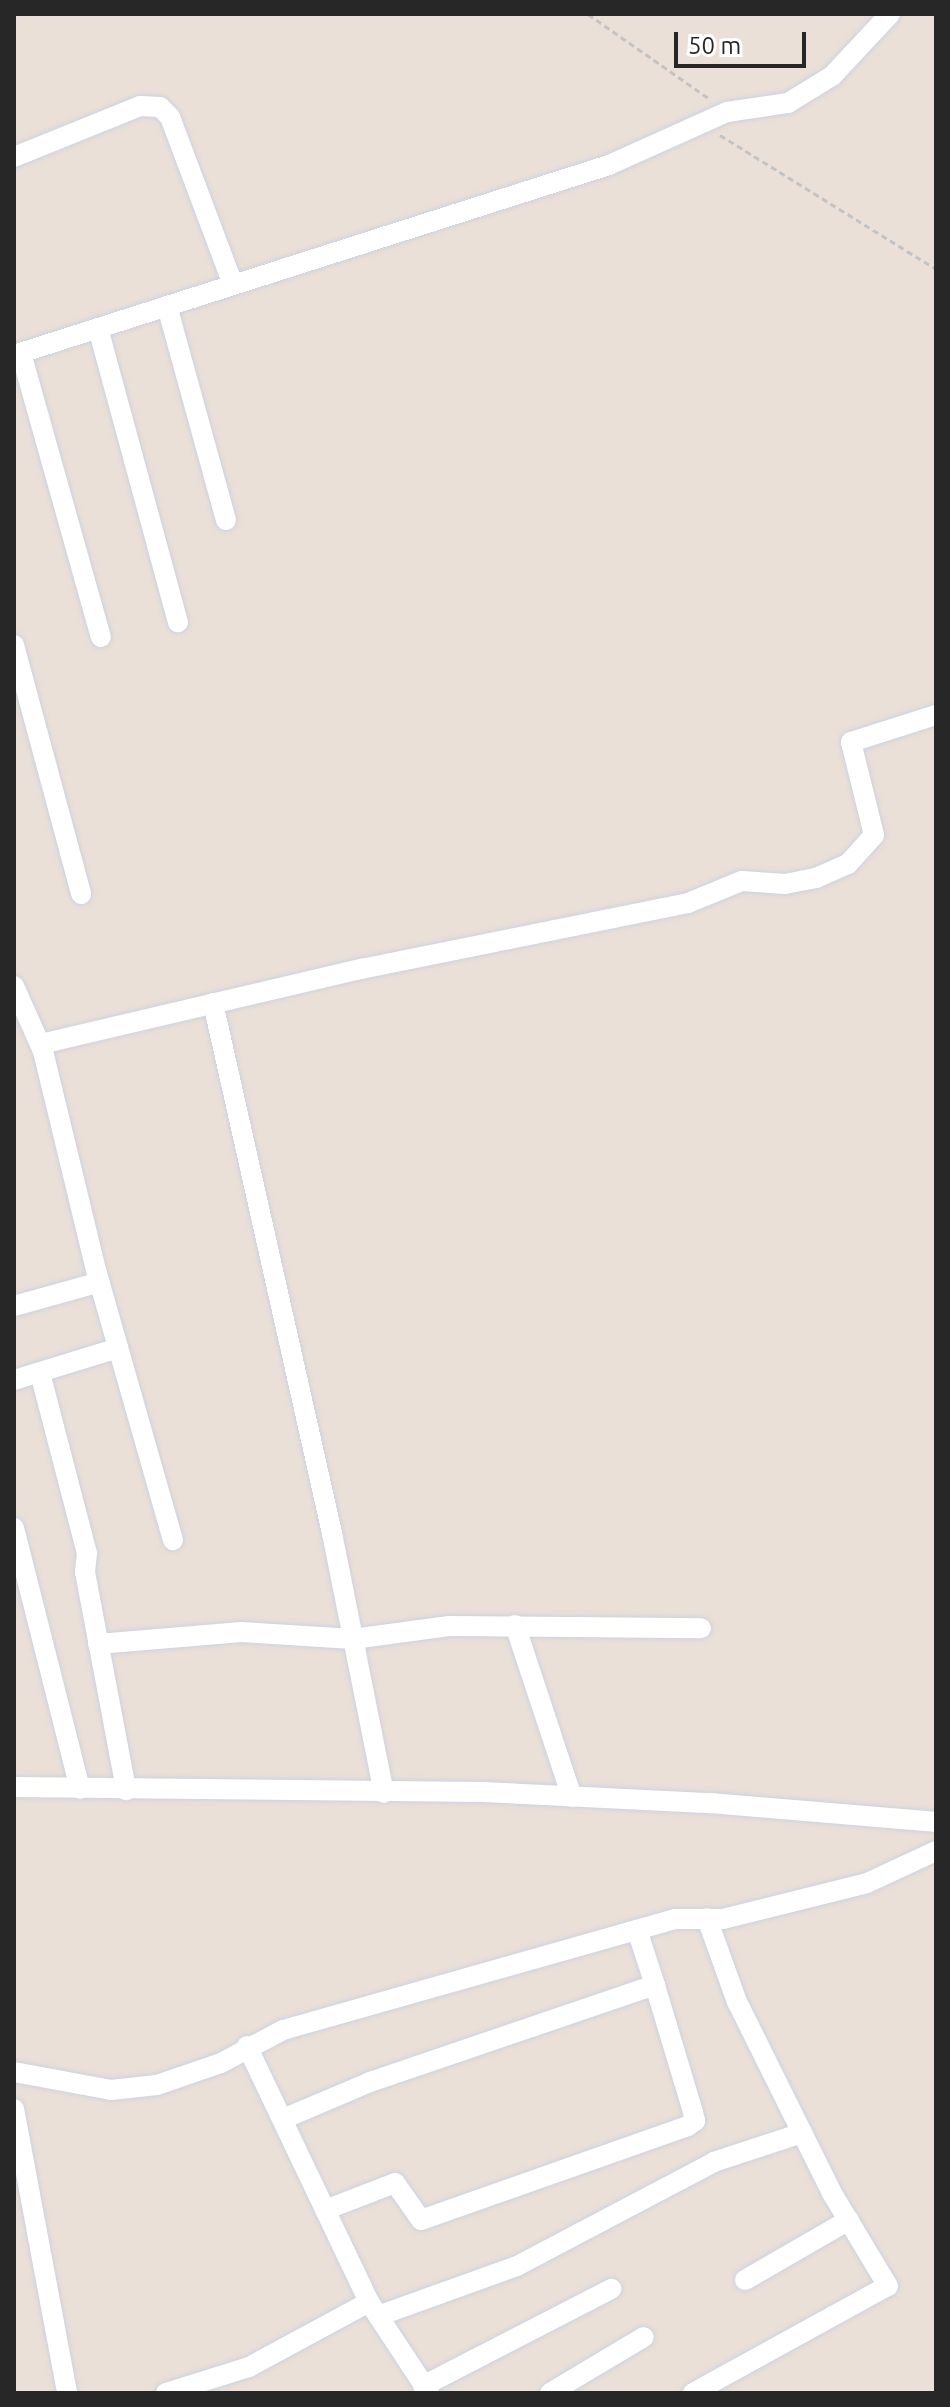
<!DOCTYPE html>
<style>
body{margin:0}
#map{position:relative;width:950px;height:2407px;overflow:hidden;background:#ebe0d7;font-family:Ubuntu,sans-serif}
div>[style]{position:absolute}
.path>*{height:3px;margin-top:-1.5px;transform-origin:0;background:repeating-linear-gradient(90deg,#c3c3c3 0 6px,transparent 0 10px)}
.roads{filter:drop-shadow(0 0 2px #ccd2e1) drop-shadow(0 0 2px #ccd2e1)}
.minor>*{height:20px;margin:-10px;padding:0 10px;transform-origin:10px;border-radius:10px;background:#fff}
span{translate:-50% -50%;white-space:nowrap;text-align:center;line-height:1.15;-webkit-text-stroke:6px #fff;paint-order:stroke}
.frame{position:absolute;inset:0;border:16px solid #272727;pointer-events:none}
.scale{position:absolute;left:674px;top:32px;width:132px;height:36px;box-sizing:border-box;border:4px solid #272727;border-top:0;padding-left:10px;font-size:24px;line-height:28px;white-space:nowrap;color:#272727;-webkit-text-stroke:6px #fff;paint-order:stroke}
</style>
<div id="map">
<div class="path">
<div style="left:588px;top:14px;width:149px;rotate:34.9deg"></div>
<div style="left:720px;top:135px;width:254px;rotate:31.8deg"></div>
</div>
<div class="roads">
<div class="minor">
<div style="left:14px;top:157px;width:136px;rotate:-22deg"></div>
<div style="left:140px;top:106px;width:20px;rotate:3deg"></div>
<div style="left:160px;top:107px;width:14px;rotate:45deg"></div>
<div style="left:170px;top:117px;width:179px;rotate:69.4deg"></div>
<div style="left:167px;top:306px;width:222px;rotate:74.6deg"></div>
<div style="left:98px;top:328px;width:305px;rotate:74.8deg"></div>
<div style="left:21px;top:353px;width:295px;rotate:74.3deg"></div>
<div style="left:14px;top:355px;width:625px;rotate:-17.71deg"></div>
<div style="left:609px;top:165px;width:129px;rotate:-24.2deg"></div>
<div style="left:727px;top:112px;width:62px;rotate:-8.4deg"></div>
<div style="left:788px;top:103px;width:52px;rotate:-31.5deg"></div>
<div style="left:832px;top:76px;width:85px;rotate:-46.9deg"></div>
<div style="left:14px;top:645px;width:258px;rotate:74.9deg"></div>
<div style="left:14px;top:986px;width:71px;rotate:66deg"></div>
<div style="left:43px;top:1051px;width:225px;rotate:76.4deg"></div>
<div style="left:96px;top:1270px;width:281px;rotate:74.1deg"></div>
<div style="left:213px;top:1003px;width:543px;rotate:77.35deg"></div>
<div style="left:332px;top:1533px;width:265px;rotate:78.7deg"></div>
<div style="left:41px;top:1044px;width:329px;rotate:-13.2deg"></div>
<div style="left:361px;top:969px;width:334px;rotate:-11.4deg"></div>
<div style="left:688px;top:903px;width:58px;rotate:-22.2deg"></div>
<div style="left:742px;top:881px;width:43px;rotate:4deg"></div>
<div style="left:785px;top:884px;width:32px;rotate:-11deg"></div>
<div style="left:816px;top:878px;width:35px;rotate:-24deg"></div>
<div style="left:848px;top:864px;width:39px;rotate:-48deg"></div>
<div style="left:874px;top:835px;width:96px;rotate:-103.9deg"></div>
<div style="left:851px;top:742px;width:89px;rotate:-17.6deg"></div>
<div style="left:14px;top:1306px;width:89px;rotate:-15.6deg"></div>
<div style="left:40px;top:1373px;width:186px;rotate:75.4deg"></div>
<div style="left:87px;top:1553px;width:19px;rotate:96deg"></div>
<div style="left:85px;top:1572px;width:222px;rotate:79.3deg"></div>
<div style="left:14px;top:1380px;width:109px;rotate:-17.1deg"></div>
<div style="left:14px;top:1528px;width:269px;rotate:75.8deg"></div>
<div style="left:515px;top:1625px;width:181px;rotate:71.7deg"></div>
<div style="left:98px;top:1644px;width:144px;rotate:-4.8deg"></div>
<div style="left:241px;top:1632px;width:112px;rotate:3.6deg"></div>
<div style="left:353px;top:1639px;width:97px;rotate:-7.7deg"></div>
<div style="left:449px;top:1626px;width:252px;rotate:0.5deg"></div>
<div style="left:14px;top:1787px;width:469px;rotate:0.6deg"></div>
<div style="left:483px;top:1792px;width:228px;rotate:2.8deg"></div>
<div style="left:711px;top:1803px;width:226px;rotate:4.8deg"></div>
<div style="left:247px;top:2046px;width:284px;rotate:64.5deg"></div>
<div style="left:369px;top:2302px;width:109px;rotate:56.6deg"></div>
<div style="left:14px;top:2072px;width:99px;rotate:10.5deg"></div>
<div style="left:111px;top:2090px;width:46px;rotate:-6.2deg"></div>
<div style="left:157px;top:2085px;width:68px;rotate:-19deg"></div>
<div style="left:221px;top:2063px;width:70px;rotate:-28deg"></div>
<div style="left:283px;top:2030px;width:408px;rotate:-15.8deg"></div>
<div style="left:676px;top:1919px;width:47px"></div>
<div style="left:723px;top:1919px;width:148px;rotate:-14deg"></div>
<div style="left:867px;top:1883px;width:76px;rotate:-24.9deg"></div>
<div style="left:14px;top:2109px;width:289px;rotate:79.4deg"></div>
<div style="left:283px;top:2119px;width:95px;rotate:-23deg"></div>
<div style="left:370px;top:2082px;width:301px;rotate:-18.8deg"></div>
<div style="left:655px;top:1985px;width:58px;rotate:-108.1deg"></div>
<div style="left:325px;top:2210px;width:75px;rotate:-21.1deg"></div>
<div style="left:395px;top:2183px;width:45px;rotate:54.9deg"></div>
<div style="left:421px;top:2220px;width:283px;rotate:-19.4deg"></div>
<div style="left:688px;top:2126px;width:9px;rotate:-36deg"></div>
<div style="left:695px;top:2121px;width:9px;rotate:-103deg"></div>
<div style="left:693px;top:2112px;width:133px;rotate:-106.7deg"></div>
<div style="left:745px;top:2280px;width:120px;rotate:-30deg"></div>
<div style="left:378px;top:2316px;width:148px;rotate:-19.8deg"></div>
<div style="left:517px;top:2266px;width:223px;rotate:-27.8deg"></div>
<div style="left:714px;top:2162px;width:93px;rotate:-18.2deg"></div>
<div style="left:423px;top:2386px;width:212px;rotate:-27.3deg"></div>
<div style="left:166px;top:2393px;width:87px;rotate:-17.4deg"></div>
<div style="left:249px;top:2367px;width:136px;rotate:-28.4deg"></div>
<div style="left:550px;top:2393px;width:109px;rotate:-30.8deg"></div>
<div style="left:693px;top:2393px;width:222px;rotate:-28.8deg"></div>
<div style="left:888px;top:2286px;width:109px;rotate:-121.1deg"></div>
<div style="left:832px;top:2193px;width:213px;rotate:-116.4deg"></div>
<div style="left:737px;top:2002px;width:89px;rotate:-109.7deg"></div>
</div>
</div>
<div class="frame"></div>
<div class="scale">50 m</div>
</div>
